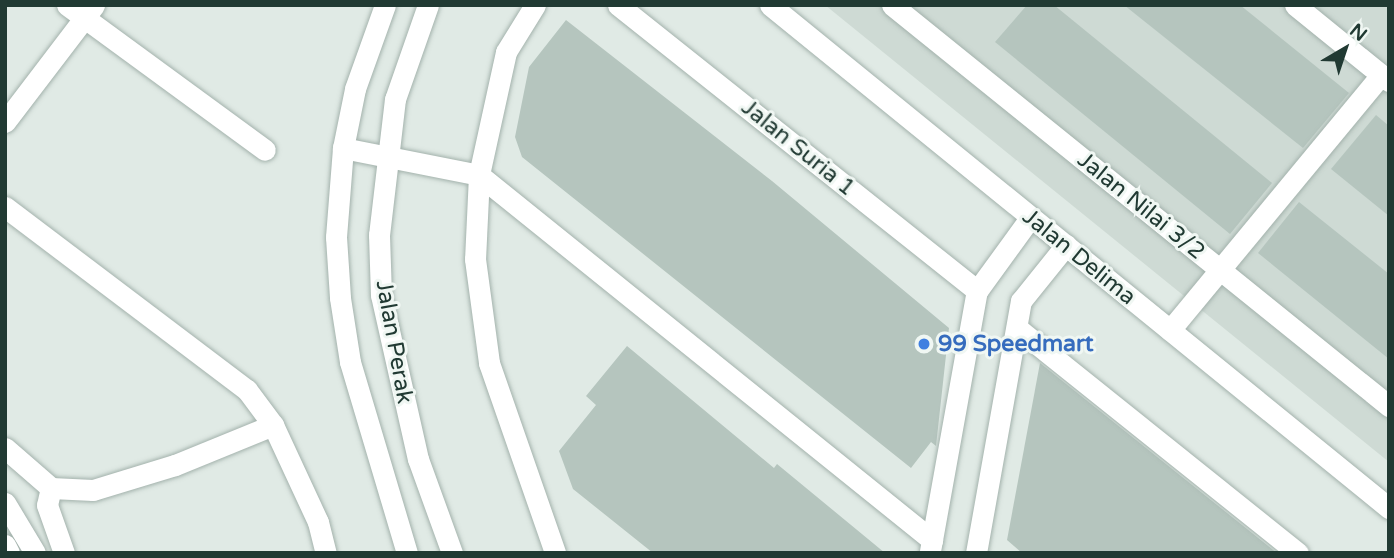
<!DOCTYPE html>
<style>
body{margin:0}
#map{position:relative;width:1394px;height:558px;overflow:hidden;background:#e0eae5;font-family:"Varela Round",sans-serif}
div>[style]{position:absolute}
.built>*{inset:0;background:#cedad4}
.building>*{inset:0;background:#b5c5be}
.roads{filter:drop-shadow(0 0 2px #a3b2ac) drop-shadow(0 0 2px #a3b2ac)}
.minor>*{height:21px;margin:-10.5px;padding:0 10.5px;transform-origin:10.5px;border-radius:10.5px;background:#fff}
.tertiary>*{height:21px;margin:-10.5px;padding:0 10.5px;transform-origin:10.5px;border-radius:10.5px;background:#fff}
.secondary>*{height:21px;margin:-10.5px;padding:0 10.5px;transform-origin:10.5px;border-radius:10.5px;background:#fff}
.dots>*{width:19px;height:19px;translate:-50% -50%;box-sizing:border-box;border:4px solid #f0f7f3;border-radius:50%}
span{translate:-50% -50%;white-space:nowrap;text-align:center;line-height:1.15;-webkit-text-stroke:6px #f0f7f3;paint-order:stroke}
.street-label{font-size:23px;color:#213a33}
.shop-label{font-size:23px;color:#366cbe;font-weight:700}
.left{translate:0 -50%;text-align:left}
.frame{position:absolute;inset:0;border:7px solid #213a33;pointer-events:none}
.north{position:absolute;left:1310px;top:14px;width:70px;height:70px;-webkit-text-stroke:5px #f0f7f3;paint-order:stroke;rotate:39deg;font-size:19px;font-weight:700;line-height:28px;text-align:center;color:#213a33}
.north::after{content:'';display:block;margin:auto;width:24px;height:32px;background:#213a33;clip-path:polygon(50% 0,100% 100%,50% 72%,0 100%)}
</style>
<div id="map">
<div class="built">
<div style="clip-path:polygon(825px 5px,1389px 5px,1389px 462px)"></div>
</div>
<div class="building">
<div style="clip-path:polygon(1027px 5px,1054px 5px,1272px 183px,1230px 234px,995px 42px)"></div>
<div style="clip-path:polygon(1124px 5px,1240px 5px,1349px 93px,1303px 148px)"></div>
<div style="clip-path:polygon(566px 20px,772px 181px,949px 328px,936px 446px,931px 442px,911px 468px,522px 157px,515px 137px,529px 67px)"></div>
<div style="clip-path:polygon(1376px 115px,1389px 126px,1389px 216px,1331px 169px)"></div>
<div style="clip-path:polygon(1299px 202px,1389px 274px,1389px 359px,1258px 253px)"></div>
<div style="clip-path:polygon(627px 346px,774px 468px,777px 464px,885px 553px,653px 553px,573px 489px,559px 451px,596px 405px,586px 396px)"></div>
<div style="clip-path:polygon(1040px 363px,1277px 553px,1022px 553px,1007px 540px)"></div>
</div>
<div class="roads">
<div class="minor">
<div style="left:67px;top:5px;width:245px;rotate:36.2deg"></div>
<div style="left:535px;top:5px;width:55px;rotate:121.7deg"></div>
<div style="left:506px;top:52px;width:126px;rotate:102.4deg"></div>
<div style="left:479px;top:175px;width:84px;rotate:92.7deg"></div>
<div style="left:475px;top:259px;width:105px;rotate:82.3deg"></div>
<div style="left:489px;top:363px;width:201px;rotate:70.8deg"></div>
<div style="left:618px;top:5px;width:459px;rotate:38.5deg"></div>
<div style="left:892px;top:5px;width:639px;rotate:38.9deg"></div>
<div style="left:1295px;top:5px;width:121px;rotate:39deg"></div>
<div style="left:5px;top:122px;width:147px;rotate:-52.7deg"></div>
<div style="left:343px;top:148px;width:139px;rotate:11.2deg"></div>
<div style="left:479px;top:175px;width:582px;rotate:38.86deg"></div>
<div style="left:5px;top:207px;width:303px;rotate:37.1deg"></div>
<div style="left:247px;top:390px;width:44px;rotate:53.4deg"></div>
<div style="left:273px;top:425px;width:107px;rotate:65.1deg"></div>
<div style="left:318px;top:522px;width:32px;rotate:76deg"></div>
<div style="left:1017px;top:328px;width:360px;rotate:38.7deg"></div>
<div style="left:1170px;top:330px;width:331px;rotate:-50.4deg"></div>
<div style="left:5px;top:448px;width:61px;rotate:41deg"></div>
<div style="left:5px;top:503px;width:58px;rotate:59deg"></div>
<div style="left:5px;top:545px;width:9px;rotate:63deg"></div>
<div style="left:930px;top:551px;width:264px;rotate:-79.8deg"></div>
<div style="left:977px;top:291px;width:90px;rotate:-54deg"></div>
<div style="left:64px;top:553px;width:51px;rotate:-109.5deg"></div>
<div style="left:47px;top:505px;width:17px;rotate:-77deg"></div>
<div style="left:51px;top:488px;width:42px;rotate:2.7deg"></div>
<div style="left:93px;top:490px;width:86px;rotate:-17deg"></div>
<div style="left:175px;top:465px;width:106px;rotate:-22.2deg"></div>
<div style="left:976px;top:553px;width:256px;rotate:-79.9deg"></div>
<div style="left:1021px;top:301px;width:72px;rotate:-51.2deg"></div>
</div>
<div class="tertiary">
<div style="left:770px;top:5px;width:798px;rotate:39.1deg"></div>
</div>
<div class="secondary">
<div style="left:385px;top:5px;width:89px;rotate:109.7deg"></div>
<div style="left:355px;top:89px;width:60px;rotate:101.5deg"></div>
<div style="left:343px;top:148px;width:89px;rotate:94.5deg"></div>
<div style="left:336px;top:237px;width:61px;rotate:86.2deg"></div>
<div style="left:340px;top:298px;width:65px;rotate:81.1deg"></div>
<div style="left:350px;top:362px;width:199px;rotate:73.4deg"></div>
<div style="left:428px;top:5px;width:100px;rotate:109.3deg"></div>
<div style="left:395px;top:99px;width:137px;rotate:96.7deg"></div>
<div style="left:379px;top:235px;width:60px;rotate:88.1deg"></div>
<div style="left:381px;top:295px;width:168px;rotate:77.3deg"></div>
<div style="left:418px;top:459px;width:100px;rotate:70.1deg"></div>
</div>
</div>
<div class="dots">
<div style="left:924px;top:344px;background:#3f7fe0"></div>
</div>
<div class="street-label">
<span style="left:798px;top:148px;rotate:39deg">Jalan Suria 1</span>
<span style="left:1141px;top:206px;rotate:39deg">Jalan Nilai 3/2</span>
<span style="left:1079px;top:257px;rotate:39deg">Jalan Delima</span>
<span style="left:394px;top:342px;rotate:80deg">Jalan Perak</span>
</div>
<div class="shop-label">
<span class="left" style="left:938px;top:344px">99 Speedmart</span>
</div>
<div class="frame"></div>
<div class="north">N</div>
</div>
